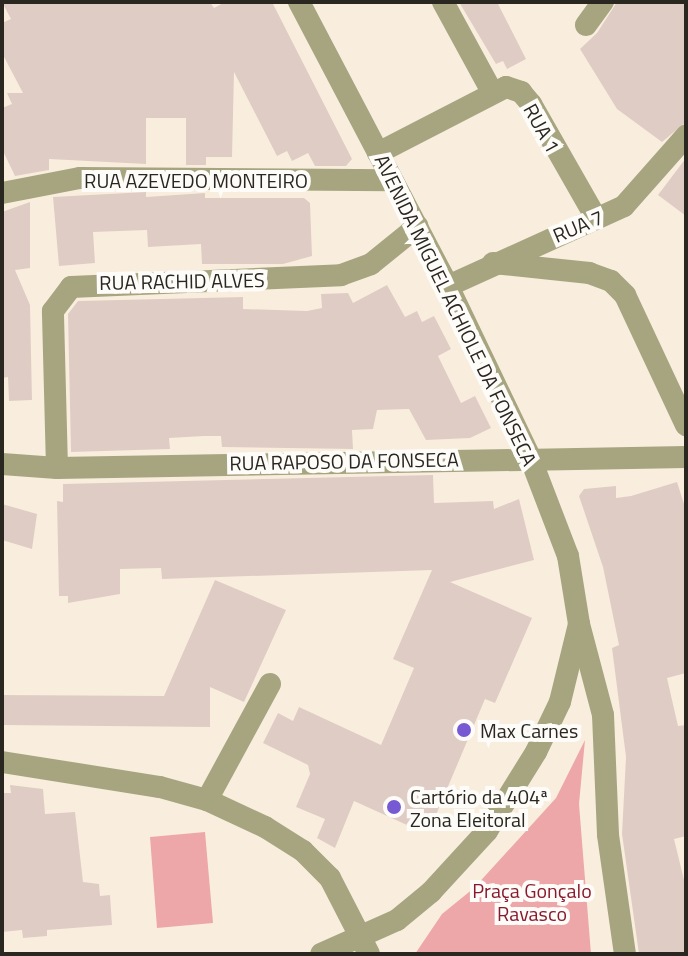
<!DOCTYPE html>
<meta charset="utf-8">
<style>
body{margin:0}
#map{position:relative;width:688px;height:956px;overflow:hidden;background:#f9eede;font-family:"Titillium Web",sans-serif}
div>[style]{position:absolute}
.green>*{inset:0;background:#eea7a9}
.building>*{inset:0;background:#dfcdc5}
.minor>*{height:22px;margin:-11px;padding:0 11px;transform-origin:11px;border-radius:11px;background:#a7a580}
.tertiary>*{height:22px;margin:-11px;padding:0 11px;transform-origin:11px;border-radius:11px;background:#a7a580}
.dots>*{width:22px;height:22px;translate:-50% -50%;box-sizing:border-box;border:4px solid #fefcf9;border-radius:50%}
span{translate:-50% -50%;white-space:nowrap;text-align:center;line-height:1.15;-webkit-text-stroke:8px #fefcf9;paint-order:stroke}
.street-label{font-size:20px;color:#2a2620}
.poi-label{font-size:20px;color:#2a2620}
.left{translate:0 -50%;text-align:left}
.park-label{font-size:20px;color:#891a2d}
.frame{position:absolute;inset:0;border:4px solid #2a2620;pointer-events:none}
</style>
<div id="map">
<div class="green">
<div style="clip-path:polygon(585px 740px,579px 804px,591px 954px,415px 954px,442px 914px,474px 888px,556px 798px)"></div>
<div style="clip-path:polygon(205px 832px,213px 923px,157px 928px,150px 837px)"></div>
</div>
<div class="building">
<div style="clip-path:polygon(2px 2px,210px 2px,214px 8px,225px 2px,272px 2px,352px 159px,346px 166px,315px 166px,308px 153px,292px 161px,287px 151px,277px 156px,234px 72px,232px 157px,206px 157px,206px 165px,186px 165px,186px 118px,146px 118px,146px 164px,49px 159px,49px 170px,15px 176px,2px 149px,2px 108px,12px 104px,7px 93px,23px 93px,2px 53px,2px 23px,11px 19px)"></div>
<div style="clip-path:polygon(459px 2px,497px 2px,526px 59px,507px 69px,503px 61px,496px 64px)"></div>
<div style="clip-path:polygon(617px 2px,686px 2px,686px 122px,662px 142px,617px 109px,580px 49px,597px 33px)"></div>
<div style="clip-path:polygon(686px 158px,686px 216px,658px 195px)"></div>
<div style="clip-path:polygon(146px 192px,146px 197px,205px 193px,205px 198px,304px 198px,310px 203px,312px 256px,283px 264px,202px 264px,201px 244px,148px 247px,147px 230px,93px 232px,95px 263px,59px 266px,53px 197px)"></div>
<div style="clip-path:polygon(30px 202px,30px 268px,15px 270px,30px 305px,32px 400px,9px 401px,8px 377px,2px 378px,2px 212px)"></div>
<div style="clip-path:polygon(387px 285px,405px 317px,417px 311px,422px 322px,434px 316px,451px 349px,438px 356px,461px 403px,475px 396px,491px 428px,470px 438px,426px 440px,409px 409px,377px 410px,373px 429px,352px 430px,353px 449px,222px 447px,221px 436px,204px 436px,169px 438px,170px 449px,71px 452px,68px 314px,78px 301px,243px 297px,243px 309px,307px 311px,322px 308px,321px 294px,348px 293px,353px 303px)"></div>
<div style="clip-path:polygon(433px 475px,434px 503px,493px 501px,494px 509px,519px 499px,534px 560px,450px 582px,532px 618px,495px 703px,485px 699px,433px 822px,418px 830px,354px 801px,335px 848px,317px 838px,325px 819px,296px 807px,310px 774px,308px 765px,263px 743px,278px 713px,293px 721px,299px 707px,381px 745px,414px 668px,393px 659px,432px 570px,162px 579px,161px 568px,120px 569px,120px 594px,68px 603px,68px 596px,59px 596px,57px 501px,63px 502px,63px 484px)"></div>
<div style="clip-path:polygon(677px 482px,686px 510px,686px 673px,667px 678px,678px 726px,686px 725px,686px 836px,674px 839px,686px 888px,686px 954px,639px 954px,622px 834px,626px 757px,612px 648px,619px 645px,603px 567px,579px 496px,584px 489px,616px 486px,616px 498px,631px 496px)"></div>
<div style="clip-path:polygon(2px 504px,37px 514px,32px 549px,2px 540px)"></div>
<div style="clip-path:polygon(215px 580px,286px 610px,244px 702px,210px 687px,210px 727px,2px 725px,2px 695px,164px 696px)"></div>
<div style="clip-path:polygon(10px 785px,43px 789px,45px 814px,75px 812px,83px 882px,99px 884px,100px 896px,110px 895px,112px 925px,47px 930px,47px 936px,23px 938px,22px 930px,2px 932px,2px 793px,11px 793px)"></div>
</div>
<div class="minor">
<div style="left:443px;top:2px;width:100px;rotate:61.4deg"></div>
<div style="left:586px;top:25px;width:29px;rotate:-54deg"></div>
<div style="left:378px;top:153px;width:144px;rotate:-27.3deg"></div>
<div style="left:506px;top:87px;width:16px;rotate:18deg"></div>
<div style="left:521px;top:92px;width:16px;rotate:50deg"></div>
<div style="left:531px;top:104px;width:131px;rotate:60.3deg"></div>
<div style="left:2px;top:193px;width:79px;rotate:-10.9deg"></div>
<div style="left:80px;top:178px;width:311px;rotate:0.4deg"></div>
<div style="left:493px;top:263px;width:97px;rotate:5.9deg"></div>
<div style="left:589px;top:273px;width:23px;rotate:20deg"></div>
<div style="left:611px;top:281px;width:20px;rotate:45deg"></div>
<div style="left:625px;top:295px;width:144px;rotate:64.9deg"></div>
<div style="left:448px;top:286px;width:193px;rotate:-24.4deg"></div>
<div style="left:624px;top:206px;width:94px;rotate:-48.5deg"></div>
<div style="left:2px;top:464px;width:55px;rotate:4.2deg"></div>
<div style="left:57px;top:468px;width:629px;rotate:-1deg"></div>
<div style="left:57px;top:468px;width:157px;rotate:-91.5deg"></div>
<div style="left:53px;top:311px;width:30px;rotate:-53deg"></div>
<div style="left:71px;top:287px;width:270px;rotate:-2.5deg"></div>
<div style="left:341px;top:275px;width:32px;rotate:-20deg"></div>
<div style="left:371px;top:264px;width:60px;rotate:-39deg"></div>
<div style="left:579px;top:624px;width:94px;rotate:75.2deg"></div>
<div style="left:603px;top:715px;width:120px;rotate:87.6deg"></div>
<div style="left:608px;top:835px;width:120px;rotate:81.9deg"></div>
<div style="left:2px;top:762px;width:160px;rotate:9deg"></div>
<div style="left:160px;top:787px;width:49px;rotate:15.5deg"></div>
<div style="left:207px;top:800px;width:64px;rotate:25deg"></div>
<div style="left:265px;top:827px;width:45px;rotate:32.3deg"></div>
<div style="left:303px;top:851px;width:38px;rotate:45deg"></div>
<div style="left:330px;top:878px;width:85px;rotate:62.8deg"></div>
<div style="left:207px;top:800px;width:132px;rotate:-61.5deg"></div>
</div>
<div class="tertiary">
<div style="left:299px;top:2px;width:321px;rotate:62.3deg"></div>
<div style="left:448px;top:286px;width:190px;rotate:64.4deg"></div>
<div style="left:530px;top:457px;width:106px;rotate:69deg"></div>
<div style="left:568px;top:556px;width:69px;rotate:80.8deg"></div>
<div style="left:579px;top:624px;width:80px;rotate:103.7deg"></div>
<div style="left:560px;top:702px;width:55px;rotate:115.6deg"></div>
<div style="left:536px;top:752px;width:93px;rotate:121.8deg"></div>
<div style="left:487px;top:831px;width:83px;rotate:132.6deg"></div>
<div style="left:431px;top:892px;width:44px;rotate:140.5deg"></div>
<div style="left:397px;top:920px;width:83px;rotate:155.9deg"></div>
</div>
<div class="dots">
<div style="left:464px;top:730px;background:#7659d3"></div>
<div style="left:394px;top:807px;background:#7659d3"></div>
</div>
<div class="street-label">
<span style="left:542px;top:128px;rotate:61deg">RUA 1</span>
<span style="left:196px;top:180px">RUA AZEVEDO MONTEIRO</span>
<span style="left:578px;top:226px;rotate:-23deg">RUA 7</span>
<span style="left:182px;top:281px;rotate:-1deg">RUA RACHID ALVES</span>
<span style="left:456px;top:310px;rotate:64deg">AVENIDA MIGUEL ACHIOLE DA FONSECA</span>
<span style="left:344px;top:461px;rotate:-1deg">RUA RAPOSO DA FONSECA</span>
</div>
<div class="poi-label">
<span class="left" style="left:480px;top:730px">Max Carnes</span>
<span class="left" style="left:410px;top:808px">Cartório da 404ª<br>Zona Eleitoral</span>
</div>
<div class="park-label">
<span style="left:532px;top:902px">Praça Gonçalo<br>Ravasco</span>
</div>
<div class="frame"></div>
</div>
